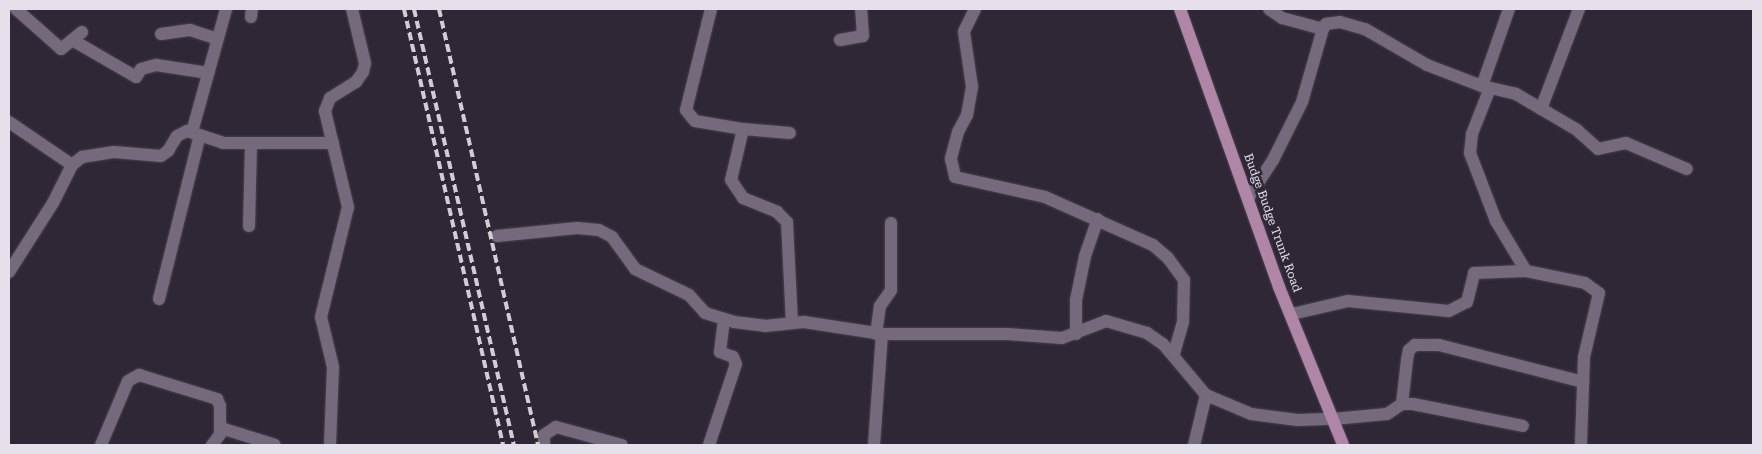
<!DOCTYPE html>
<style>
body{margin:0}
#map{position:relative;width:1762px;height:454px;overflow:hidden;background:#302736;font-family:"Roboto Serif",serif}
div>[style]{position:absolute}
.roads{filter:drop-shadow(0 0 1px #49424e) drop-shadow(0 0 1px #49424e)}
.minor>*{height:12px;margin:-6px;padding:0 6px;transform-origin:6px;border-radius:6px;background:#756a7c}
.major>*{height:12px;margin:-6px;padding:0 6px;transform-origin:6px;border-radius:6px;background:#af86a7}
.rail>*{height:4px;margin-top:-2px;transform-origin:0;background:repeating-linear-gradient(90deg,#d2ccd7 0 8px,transparent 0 12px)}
span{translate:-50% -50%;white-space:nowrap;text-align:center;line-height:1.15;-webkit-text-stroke:5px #302736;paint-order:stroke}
.street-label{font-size:12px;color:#e6e0ea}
.frame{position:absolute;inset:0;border:10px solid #e6e0ea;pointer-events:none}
</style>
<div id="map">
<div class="roads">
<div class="minor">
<div style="left:16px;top:9px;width:60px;rotate:41.6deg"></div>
<div style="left:61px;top:49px;width:27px;rotate:-39deg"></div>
<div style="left:711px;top:9px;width:104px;rotate:103.9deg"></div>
<div style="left:686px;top:110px;width:14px;rotate:51deg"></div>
<div style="left:695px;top:121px;width:49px;rotate:9.5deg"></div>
<div style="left:743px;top:129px;width:52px;rotate:103.2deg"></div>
<div style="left:731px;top:180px;width:22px;rotate:56deg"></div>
<div style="left:743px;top:198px;width:37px;rotate:22deg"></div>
<div style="left:777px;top:212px;width:14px;rotate:45deg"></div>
<div style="left:787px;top:222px;width:101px;rotate:87.2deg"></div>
<div style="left:975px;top:9px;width:25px;rotate:116deg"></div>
<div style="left:964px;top:32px;width:56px;rotate:81.7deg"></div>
<div style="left:972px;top:87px;width:28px;rotate:100deg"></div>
<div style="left:967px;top:115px;width:19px;rotate:118deg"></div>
<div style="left:958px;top:132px;width:28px;rotate:105deg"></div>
<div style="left:951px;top:159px;width:18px;rotate:77deg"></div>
<div style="left:955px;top:177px;width:92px;rotate:12.5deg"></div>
<div style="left:1045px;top:197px;width:118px;rotate:24deg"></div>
<div style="left:1153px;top:245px;width:20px;rotate:41deg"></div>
<div style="left:1168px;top:258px;width:27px;rotate:54deg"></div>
<div style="left:1184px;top:280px;width:42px;rotate:91.4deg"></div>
<div style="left:1183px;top:322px;width:35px;rotate:106deg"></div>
<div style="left:1269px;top:9px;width:16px;rotate:35deg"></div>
<div style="left:1282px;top:18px;width:42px;rotate:15deg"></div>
<div style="left:251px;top:17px;width:8px;rotate:-83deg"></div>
<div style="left:161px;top:34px;width:29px;rotate:-8deg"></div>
<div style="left:190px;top:30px;width:28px;rotate:18deg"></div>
<div style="left:840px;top:40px;width:23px;rotate:-10deg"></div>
<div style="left:863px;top:36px;width:27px;rotate:-94deg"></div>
<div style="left:74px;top:41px;width:72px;rotate:30.1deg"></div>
<div style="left:136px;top:77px;width:9px;rotate:-58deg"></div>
<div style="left:141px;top:69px;width:16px;rotate:-15deg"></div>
<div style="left:156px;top:65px;width:53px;rotate:8.7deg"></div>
<div style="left:1482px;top:86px;width:82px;rotate:-70.7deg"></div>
<div style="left:1490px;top:88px;width:49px;rotate:111.4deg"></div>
<div style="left:1472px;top:134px;width:19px;rotate:96deg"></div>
<div style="left:1470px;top:153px;width:73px;rotate:69.1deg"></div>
<div style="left:1496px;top:221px;width:58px;rotate:59deg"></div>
<div style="left:1541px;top:109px;width:107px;rotate:-69.2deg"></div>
<div style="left:9px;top:122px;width:76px;rotate:34.3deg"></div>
<div style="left:743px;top:129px;width:47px;rotate:4.9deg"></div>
<div style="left:192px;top:132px;width:128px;rotate:-74.5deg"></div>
<div style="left:1249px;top:197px;width:44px;rotate:-57deg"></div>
<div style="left:1273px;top:160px;width:65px;rotate:-63.4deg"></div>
<div style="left:1302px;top:102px;width:76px;rotate:-74deg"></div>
<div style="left:1323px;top:29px;width:6px;rotate:-59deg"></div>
<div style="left:1326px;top:24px;width:14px;rotate:-8deg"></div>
<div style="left:1340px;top:22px;width:26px;rotate:16deg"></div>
<div style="left:1365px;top:29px;width:72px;rotate:30.1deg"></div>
<div style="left:1427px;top:65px;width:59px;rotate:20.9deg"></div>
<div style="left:1482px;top:86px;width:35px;rotate:13deg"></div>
<div style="left:1516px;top:94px;width:71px;rotate:30.5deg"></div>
<div style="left:1577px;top:130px;width:28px;rotate:42deg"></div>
<div style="left:1598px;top:149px;width:29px;rotate:-12deg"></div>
<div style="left:1626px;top:143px;width:66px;rotate:23.1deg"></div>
<div style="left:249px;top:226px;width:83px;rotate:-88.6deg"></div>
<div style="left:497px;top:236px;width:80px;rotate:-5.7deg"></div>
<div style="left:577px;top:228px;width:22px;rotate:5deg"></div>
<div style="left:599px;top:230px;width:15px;rotate:28deg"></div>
<div style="left:612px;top:237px;width:39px;rotate:54deg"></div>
<div style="left:635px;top:269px;width:60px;rotate:25.7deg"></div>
<div style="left:689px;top:295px;width:24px;rotate:48deg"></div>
<div style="left:705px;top:313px;width:30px;rotate:17deg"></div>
<div style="left:734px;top:322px;width:31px;rotate:7deg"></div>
<div style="left:765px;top:326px;width:39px;rotate:-6deg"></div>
<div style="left:804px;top:322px;width:79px;rotate:8.7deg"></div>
<div style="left:882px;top:334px;width:125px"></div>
<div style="left:1007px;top:334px;width:55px;rotate:4.2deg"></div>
<div style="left:1062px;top:338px;width:47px;rotate:-21.1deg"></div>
<div style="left:1106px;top:321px;width:43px;rotate:16.3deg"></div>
<div style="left:1147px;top:333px;width:19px;rotate:35deg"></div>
<div style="left:1163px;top:344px;width:67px;rotate:49.9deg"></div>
<div style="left:1206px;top:395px;width:49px;rotate:22.9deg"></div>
<div style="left:1251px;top:414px;width:47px;rotate:7.3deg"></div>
<div style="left:1298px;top:420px;width:35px;rotate:-2deg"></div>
<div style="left:1333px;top:419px;width:54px;rotate:-5.3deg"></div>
<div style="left:1387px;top:414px;width:18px;rotate:-34deg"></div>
<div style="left:1402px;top:404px;width:11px"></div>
<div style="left:1413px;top:404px;width:112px;rotate:11.3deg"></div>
<div style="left:9px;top:272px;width:82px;rotate:-57.5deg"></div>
<div style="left:53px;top:203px;width:42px;rotate:-63.4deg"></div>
<div style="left:72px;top:165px;width:13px;rotate:-39deg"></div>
<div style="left:82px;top:157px;width:32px;rotate:-9deg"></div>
<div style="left:114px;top:152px;width:47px;rotate:4.9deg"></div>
<div style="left:161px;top:156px;width:9px;rotate:-36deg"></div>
<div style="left:168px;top:151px;width:17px;rotate:-59deg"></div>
<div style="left:177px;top:136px;width:11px;rotate:-27deg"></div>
<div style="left:187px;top:131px;width:38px;rotate:18deg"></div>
<div style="left:223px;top:143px;width:110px"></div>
<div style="left:159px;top:299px;width:169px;rotate:-76deg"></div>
<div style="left:1292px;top:314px;width:57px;rotate:-13.1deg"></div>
<div style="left:1348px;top:301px;width:101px;rotate:5.7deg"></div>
<div style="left:1449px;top:311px;width:20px;rotate:-27deg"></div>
<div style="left:1467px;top:302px;width:30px;rotate:-76deg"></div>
<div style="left:1474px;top:273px;width:52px;rotate:-2.2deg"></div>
<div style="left:1526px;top:271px;width:60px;rotate:11.5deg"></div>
<div style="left:1585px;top:283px;width:17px;rotate:36deg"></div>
<div style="left:1599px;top:293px;width:66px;rotate:103.2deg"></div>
<div style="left:1584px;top:357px;width:88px;rotate:92deg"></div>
<div style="left:876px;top:334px;width:28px;rotate:-82deg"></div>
<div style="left:880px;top:306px;width:19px;rotate:-55deg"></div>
<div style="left:891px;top:290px;width:67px;rotate:-90deg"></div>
<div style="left:1076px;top:334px;width:34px;rotate:-90deg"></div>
<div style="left:1076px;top:300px;width:45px;rotate:-78.4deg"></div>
<div style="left:1085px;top:256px;width:39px;rotate:-71deg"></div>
<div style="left:1402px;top:404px;width:44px;rotate:-83.5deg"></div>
<div style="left:1407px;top:360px;width:10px;rotate:-79deg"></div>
<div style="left:1409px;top:350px;width:8px;rotate:-40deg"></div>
<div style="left:1415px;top:345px;width:24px"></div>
<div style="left:1439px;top:345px;width:149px;rotate:14.4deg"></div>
<div style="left:101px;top:445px;width:69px;rotate:-67.1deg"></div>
<div style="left:128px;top:381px;width:13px;rotate:-29deg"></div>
<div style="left:139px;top:375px;width:82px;rotate:17.1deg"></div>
<div style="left:217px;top:399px;width:8px;rotate:67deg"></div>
<div style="left:220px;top:406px;width:25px;rotate:90deg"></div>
<div style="left:212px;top:445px;width:20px;rotate:-53deg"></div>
<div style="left:224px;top:429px;width:53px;rotate:17.4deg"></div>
<div style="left:330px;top:445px;width:78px;rotate:-87.8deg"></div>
<div style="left:333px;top:367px;width:51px;rotate:-103.5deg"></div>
<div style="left:321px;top:317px;width:113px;rotate:-76.2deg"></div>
<div style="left:348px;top:207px;width:99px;rotate:-103.5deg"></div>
<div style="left:325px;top:111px;width:14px;rotate:-69deg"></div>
<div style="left:330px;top:98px;width:31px;rotate:-32deg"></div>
<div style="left:356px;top:82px;width:12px;rotate:-55deg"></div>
<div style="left:363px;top:72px;width:9px;rotate:-77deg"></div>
<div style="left:365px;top:63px;width:56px;rotate:-103.5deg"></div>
<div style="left:544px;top:445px;width:10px;rotate:-90deg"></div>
<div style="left:544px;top:435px;width:14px;rotate:-34deg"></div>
<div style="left:556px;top:427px;width:68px;rotate:15.3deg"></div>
<div style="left:709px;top:445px;width:85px;rotate:-71.6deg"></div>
<div style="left:736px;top:364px;width:8px;rotate:-113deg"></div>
<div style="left:733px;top:357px;width:14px;rotate:-159deg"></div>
<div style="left:720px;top:352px;width:33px;rotate:-83deg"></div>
<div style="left:874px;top:445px;width:111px;rotate:-85.9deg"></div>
<div style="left:1194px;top:445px;width:51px;rotate:-76.5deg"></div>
</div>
<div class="major">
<div style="left:1180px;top:9px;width:295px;rotate:70.4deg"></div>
<div style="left:1279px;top:287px;width:170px;rotate:67.9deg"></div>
</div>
</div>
<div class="rail">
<div style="left:404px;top:9px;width:447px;rotate:77.2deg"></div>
<div style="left:414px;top:9px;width:447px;rotate:77.1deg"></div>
<div style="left:439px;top:9px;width:447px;rotate:77.2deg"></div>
</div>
<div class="street-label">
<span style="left:1272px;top:223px;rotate:70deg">Budge Budge Trunk Road</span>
</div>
<div class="frame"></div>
</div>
